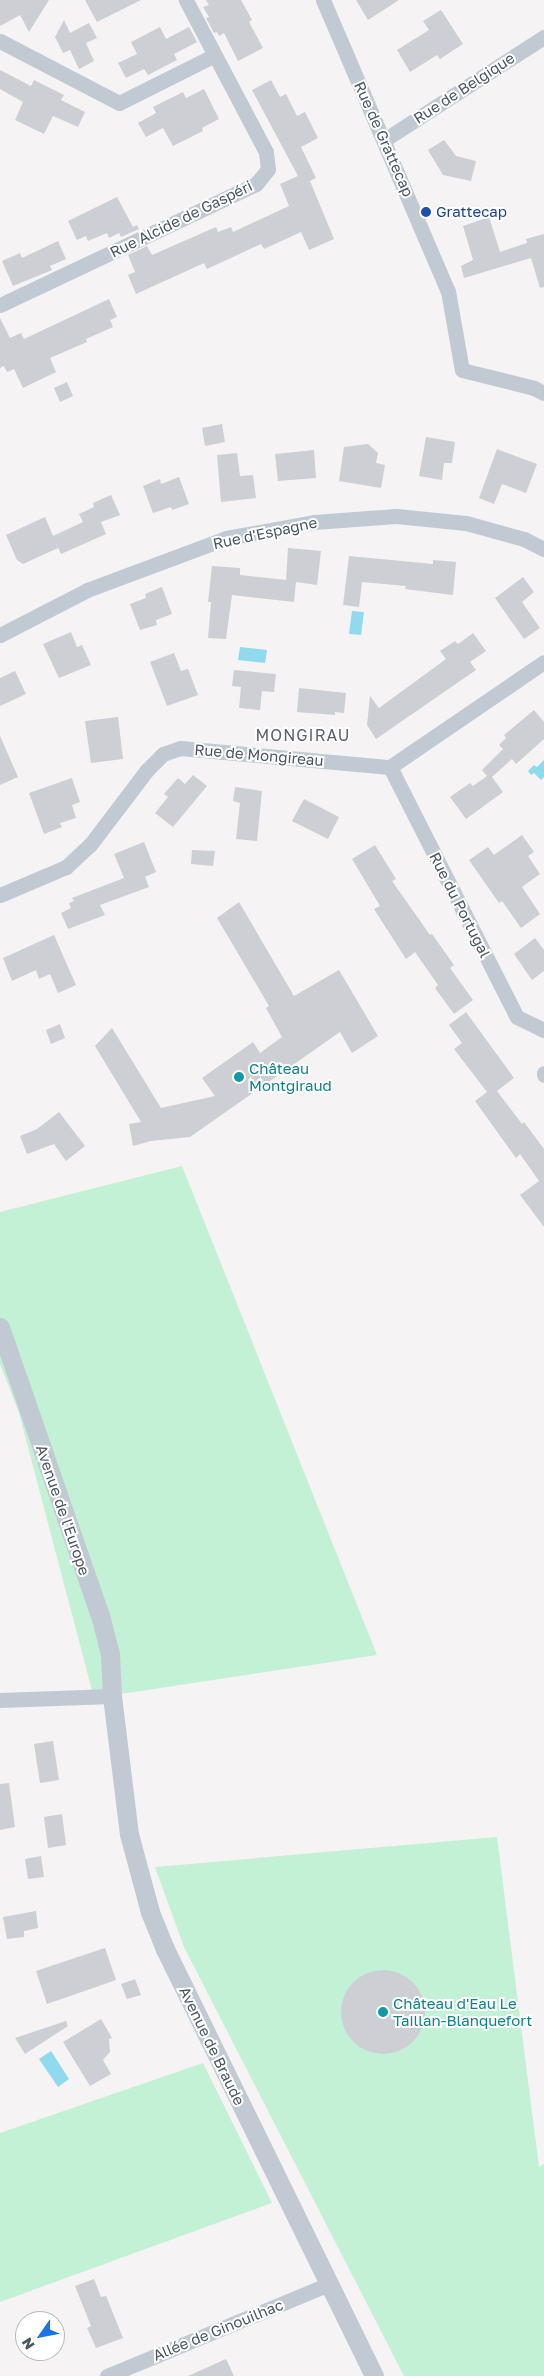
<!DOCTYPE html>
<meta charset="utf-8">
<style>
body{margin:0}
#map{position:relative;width:544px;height:2376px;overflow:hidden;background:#f5f3f3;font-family:"Golos Text",sans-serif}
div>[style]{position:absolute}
.green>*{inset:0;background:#c3f1d5}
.water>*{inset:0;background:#90daee}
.building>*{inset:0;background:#cdcfd5}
.round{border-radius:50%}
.minor>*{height:15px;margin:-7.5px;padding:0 7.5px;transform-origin:7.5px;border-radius:7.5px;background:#c1cad2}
.tertiary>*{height:19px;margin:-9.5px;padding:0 9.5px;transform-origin:9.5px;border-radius:9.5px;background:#c1cad2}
.dots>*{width:14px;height:14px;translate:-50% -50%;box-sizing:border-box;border:2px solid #fff;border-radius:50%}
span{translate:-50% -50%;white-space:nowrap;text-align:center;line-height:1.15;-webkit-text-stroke:4px #fff;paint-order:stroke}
.street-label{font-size:15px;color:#4a5661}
.transit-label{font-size:15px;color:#164399}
.left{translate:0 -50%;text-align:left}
.culture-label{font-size:15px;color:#0d838f}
.neighbourhood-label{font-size:16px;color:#5f6368;letter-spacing:1px}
.north{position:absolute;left:15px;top:2311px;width:50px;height:50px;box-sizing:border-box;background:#fff;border:1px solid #b7bbc0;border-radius:50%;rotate:237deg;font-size:14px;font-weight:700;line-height:20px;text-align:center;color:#4a5661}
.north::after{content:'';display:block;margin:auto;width:18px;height:22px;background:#1a73e8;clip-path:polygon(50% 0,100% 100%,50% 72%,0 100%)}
</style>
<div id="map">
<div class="green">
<div style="clip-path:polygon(182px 1166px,377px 1655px,94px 1698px,19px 1413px,0 1364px,0 1212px)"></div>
<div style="clip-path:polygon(497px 1837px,539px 2167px,544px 2164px,544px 2376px,404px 2376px,184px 1947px,155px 1867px)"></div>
<div style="clip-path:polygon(203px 2063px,272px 2203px,0 2302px,0 2133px)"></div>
</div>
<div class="water">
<div style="clip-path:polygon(352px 611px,364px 612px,361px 635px,349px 634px)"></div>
<div style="clip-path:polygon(240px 647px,267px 650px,265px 663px,238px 660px)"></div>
<div style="clip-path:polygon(544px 760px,544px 777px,541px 780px,534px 773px,531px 775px,528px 771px,534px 765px,537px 767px)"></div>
<div style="clip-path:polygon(51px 2051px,69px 2079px,58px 2087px,39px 2059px)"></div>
</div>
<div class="building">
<div style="clip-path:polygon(0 0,49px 0,29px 32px,20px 15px,0 26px)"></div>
<div style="clip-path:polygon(85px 0,141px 0,97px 22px)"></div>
<div style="clip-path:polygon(206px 0,241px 0,252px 20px,249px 22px,263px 48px,238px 61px,224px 33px,219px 36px,217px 32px,214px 33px,206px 18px,209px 17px,203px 7px,209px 5px)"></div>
<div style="clip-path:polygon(356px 0,399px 0,368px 20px)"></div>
<div style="clip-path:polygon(441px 10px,463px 44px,440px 59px,437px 55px,410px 72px,397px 50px,429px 30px,423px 21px)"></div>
<div style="clip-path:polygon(64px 20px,70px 33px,89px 23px,97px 38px,86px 43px,94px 61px,79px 69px,70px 50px,63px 53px,55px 37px)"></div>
<div style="clip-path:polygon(160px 27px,166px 39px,189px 27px,197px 42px,174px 54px,177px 60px,148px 75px,144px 69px,126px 78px,118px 63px,137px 54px,131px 42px)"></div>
<div style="clip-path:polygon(0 70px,31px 86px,34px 80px,64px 95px,61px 100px,85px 112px,78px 127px,53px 116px,44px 134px,15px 120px,23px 102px,0 89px)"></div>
<div style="clip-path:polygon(271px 80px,280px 97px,286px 94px,297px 116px,305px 112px,318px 138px,301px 147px,316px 178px,310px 181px,334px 239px,309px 250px,301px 232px,264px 249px,261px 244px,207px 269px,204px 263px,136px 294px,128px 275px,135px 272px,128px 255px,147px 246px,152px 255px,216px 227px,218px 232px,231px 227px,233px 232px,289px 206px,280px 184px,298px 176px,252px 90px)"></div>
<div style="clip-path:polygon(204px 89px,219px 119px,202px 128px,203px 131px,173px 146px,163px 128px,146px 137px,138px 123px,156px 113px,153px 107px,183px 92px,186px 98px)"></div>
<div style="clip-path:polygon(444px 140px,456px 156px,476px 161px,471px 181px,443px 175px,428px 150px)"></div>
<div style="clip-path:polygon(117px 197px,133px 227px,137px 225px,139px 229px,121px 237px,119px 233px,109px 238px,107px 233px,88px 241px,86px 236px,77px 240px,68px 221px)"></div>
<div style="clip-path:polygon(489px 217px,500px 252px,527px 243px,526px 239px,544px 234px,544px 287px,540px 288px,531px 258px,464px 278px,461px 266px,473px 260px,463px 226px)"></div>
<div style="clip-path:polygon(58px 241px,66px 259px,50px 266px,52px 270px,13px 286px,2px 261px,20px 253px,22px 258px)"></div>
<div style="clip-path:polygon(109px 299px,117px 317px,110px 320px,113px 327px,86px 339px,87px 342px,50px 358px,56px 372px,23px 388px,14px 369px,7px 372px,4px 366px,0 368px,0 318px,10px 338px,21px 333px,24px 339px)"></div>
<div style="clip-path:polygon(67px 382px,73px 396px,60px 402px,54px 388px)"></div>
<div style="clip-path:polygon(222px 424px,225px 442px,205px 446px,202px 428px)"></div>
<div style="clip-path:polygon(426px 437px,455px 442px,452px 463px,444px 463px,442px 480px,419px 476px)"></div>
<div style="clip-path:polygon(368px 444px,378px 453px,376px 463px,385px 465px,381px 488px,339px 481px,344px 447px)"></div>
<div style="clip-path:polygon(497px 449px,537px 464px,526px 493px,502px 484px,494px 504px,479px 498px)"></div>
<div style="clip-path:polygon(314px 450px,316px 478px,278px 481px,275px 454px)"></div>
<div style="clip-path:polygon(237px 453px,240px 476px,253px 475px,256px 498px,221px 502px,217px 455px)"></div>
<div style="clip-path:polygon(179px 477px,189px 504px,172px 510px,171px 507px,153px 513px,143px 486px,160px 479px,161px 484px)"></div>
<div style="clip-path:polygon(111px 495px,120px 515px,101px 522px,106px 534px,61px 554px,55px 541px,58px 548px,23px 564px,17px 560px,6px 535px,45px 517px,53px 536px,83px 522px,79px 514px,94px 507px,93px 503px)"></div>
<div style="clip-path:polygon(288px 548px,321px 551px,317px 585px,296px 582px,294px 602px,232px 595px,226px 639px,208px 638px,211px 602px,208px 602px,212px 566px,240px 568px,240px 575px,286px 580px)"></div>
<div style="clip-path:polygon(349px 556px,433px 564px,433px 560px,456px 562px,453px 595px,405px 589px,406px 586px,362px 582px,359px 607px,343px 605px)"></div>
<div style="clip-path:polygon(523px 577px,534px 592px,522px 602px,540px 628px,524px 639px,495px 598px)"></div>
<div style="clip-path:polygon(162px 587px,172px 614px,156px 620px,157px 625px,140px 630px,130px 604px,146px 598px,145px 594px)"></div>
<div style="clip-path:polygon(71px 632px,77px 647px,82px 645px,91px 665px,59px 678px,43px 644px)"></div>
<div style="clip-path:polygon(473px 633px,486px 651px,470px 662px,476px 670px,376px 739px,367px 725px,370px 696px,379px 708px,446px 659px,440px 651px,455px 641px,458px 644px)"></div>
<div style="clip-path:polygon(174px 653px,181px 671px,188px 669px,198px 695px,167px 706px,150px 662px)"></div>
<div style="clip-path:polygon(234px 670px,276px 674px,274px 692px,262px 691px,260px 710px,239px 708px,241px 687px,232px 686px)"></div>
<div style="clip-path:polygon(15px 671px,26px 694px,0 706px,0 678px)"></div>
<div style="clip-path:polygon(299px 688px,346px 693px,344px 713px,335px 712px,335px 715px,297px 712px)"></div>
<div style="clip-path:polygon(534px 710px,544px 722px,544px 739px,516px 764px,512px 759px,492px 777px,503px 792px,466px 819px,450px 797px,470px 783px,473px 786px,487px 776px,482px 770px,503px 749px,499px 745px,506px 738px,504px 735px)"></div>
<div style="clip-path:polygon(118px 717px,123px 759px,91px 763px,85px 721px)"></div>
<div style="clip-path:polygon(0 736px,18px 777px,0 785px)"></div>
<div style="clip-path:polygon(193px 775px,207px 786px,173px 827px,155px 813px,168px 797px,164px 794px,178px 778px,185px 784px)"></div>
<div style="clip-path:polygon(72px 778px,80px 802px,72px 805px,76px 818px,60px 823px,62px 827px,44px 834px,29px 793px)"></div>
<div style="clip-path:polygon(235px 787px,262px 791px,257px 841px,236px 839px,240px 803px,233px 801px)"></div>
<div style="clip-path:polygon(304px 799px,339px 817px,328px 839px,292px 821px)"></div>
<div style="clip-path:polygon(522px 835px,534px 852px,528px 856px,540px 874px,522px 887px,540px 914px,521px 928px,502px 901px,499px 903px,469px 860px,488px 847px,494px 855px)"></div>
<div style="clip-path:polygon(144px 842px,156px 872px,145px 877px,149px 887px,100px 905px,105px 915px,68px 929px,61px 913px,71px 908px,69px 903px,74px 901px,72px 898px,124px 878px,114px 854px)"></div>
<div style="clip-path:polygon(375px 845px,396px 879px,392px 881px,430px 935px,432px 934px,454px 965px,450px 968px,473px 1000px,454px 1014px,435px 988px,438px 985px,415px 952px,406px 959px,374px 909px,380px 906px,352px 859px)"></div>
<div style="clip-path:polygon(192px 850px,215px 851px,213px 866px,191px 864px)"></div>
<div style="clip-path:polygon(239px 902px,294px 996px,339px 970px,378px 1036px,352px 1053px,340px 1032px,190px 1137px,151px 1141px,133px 1146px,129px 1124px,141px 1122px,95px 1046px,112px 1028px,161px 1108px,215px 1096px,202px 1078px,253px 1042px,260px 1053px,282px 1037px,266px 1008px,269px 1006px,217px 918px)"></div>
<div style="clip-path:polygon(54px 935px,76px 985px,58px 993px,50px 974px,39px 979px,36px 970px,12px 981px,3px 958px)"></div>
<div style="clip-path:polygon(535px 938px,544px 950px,544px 971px,532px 980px,514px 954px)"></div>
<div style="clip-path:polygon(466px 1012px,514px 1078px,497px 1091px,522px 1124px,524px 1122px,544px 1149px,544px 1227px,520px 1195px,539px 1181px,520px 1154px,516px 1158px,475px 1101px,487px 1092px,454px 1049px,462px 1043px,449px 1025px)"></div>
<div style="clip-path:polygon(60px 1024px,65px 1038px,51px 1044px,46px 1030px)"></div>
<div style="clip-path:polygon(59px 1112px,85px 1146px,66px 1161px,54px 1144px,27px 1154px,20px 1136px,37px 1129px)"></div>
<div style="clip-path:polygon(53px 1741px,59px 1780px,40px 1783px,34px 1744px)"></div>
<div style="clip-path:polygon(9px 1783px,15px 1827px,0 1830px,0 1784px)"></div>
<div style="clip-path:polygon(62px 1814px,66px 1845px,48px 1848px,44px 1817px)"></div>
<div style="clip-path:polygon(41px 1856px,44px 1877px,28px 1879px,25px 1859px)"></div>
<div style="clip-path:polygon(36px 1911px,38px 1928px,24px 1931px,24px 1937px,7px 1939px,3px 1917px)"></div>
<div style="clip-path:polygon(105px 1948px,116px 1980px,47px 2004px,36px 1971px)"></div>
<div class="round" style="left:341px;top:1970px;width:84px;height:84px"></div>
<div style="clip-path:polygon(135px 1979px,141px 1995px,127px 1999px,121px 1984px)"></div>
<div style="clip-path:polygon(101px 2019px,112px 2038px,109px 2039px,110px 2052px,103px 2060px,111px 2074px,90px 2086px,63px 2042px)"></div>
<div style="clip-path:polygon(66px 2021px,68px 2026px,25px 2054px,15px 2038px)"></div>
<div style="clip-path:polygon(94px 2279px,101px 2297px,106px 2296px,123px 2338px,96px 2348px,87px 2328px,91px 2326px,75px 2286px)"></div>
<div style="clip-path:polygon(226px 2359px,234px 2376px,188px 2376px)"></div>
</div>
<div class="minor">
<div style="left:323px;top:0;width:317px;rotate:66.8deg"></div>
<div style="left:448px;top:291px;width:80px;rotate:80deg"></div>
<div style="left:462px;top:370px;width:74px;rotate:14deg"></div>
<div style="left:534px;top:388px;width:11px;rotate:27deg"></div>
<div style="left:0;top:41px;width:134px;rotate:27.5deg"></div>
<div style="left:119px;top:103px;width:107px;rotate:-26.6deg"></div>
<div style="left:384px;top:140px;width:190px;rotate:-32.8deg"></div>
<div style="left:0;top:305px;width:283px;rotate:-25.3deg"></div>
<div style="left:256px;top:184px;width:19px;rotate:-51deg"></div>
<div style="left:268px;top:169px;width:17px;rotate:-97deg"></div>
<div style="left:266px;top:152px;width:172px;rotate:-117.8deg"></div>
<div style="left:0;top:635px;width:98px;rotate:-27.3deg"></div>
<div style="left:87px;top:590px;width:148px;rotate:-20.5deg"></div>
<div style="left:226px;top:538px;width:89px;rotate:-10.3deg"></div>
<div style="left:314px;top:522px;width:82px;rotate:-4.2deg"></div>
<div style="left:396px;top:516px;width:70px;rotate:5.7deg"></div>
<div style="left:466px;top:523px;width:60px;rotate:15.4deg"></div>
<div style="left:524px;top:539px;width:22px;rotate:27deg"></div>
<div style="left:390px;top:767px;width:280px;rotate:63.1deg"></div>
<div style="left:517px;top:1017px;width:30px;rotate:26deg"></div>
<div style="left:0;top:895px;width:72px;rotate:-23deg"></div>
<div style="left:66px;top:867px;width:33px;rotate:-43deg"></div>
<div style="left:90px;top:845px;width:94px;rotate:-52.8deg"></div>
<div style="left:147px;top:770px;width:23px;rotate:-45deg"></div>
<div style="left:163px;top:754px;width:18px;rotate:-19deg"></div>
<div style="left:180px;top:748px;width:211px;rotate:5.2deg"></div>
<div style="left:390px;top:767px;width:186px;rotate:-34.3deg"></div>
<div style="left:544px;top:1073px;width:2px;rotate:90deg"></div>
<div style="left:0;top:1700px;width:112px;rotate:-2deg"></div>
<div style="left:107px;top:2376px;width:240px;rotate:-22.5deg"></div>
</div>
<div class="tertiary">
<div style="left:0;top:1327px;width:305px;rotate:70.9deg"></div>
<div style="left:100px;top:1615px;width:40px;rotate:75.6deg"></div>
<div style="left:110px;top:1654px;width:42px;rotate:87.3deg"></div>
<div style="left:112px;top:1696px;width:139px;rotate:83deg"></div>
<div style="left:129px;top:1834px;width:81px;rotate:74.9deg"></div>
<div style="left:150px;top:1912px;width:40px;rotate:68deg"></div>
<div style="left:165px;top:1949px;width:475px;rotate:63.9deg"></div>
</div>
<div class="dots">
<div style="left:426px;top:212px;background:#1a4fb4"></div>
<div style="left:239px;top:1077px;background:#0f9aa8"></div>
<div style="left:383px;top:2012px;background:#0f9aa8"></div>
</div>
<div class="street-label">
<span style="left:464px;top:88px;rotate:-33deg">Rue de Belgique</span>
<span style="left:384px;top:139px;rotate:66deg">Rue de Grattecap</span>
<span style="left:181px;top:219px;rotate:-26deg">Rue Alcide de Gaspéri</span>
<span style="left:265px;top:533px;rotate:-12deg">Rue d'Espagne</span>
<span style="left:259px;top:755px;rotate:5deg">Rue de Mongireau</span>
<span style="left:460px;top:905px;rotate:63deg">Rue du Portugal</span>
<span style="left:63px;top:1510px;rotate:71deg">Avenue de l'Europe</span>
<span style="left:212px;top:2046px;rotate:64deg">Avenue de Braude</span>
<span style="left:218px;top:2330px;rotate:-22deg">Allée de Ginouilhac</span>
</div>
<div class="transit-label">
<span class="left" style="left:436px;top:212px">Grattecap</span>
</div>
<div class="culture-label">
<span class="left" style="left:249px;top:1077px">Château<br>Montgiraud</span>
<span class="left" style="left:393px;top:2012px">Château d'Eau Le<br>Taillan-Blanquefort</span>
</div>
<div class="neighbourhood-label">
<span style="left:303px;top:735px">MONGIRAU</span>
</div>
<div class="north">N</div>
</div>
